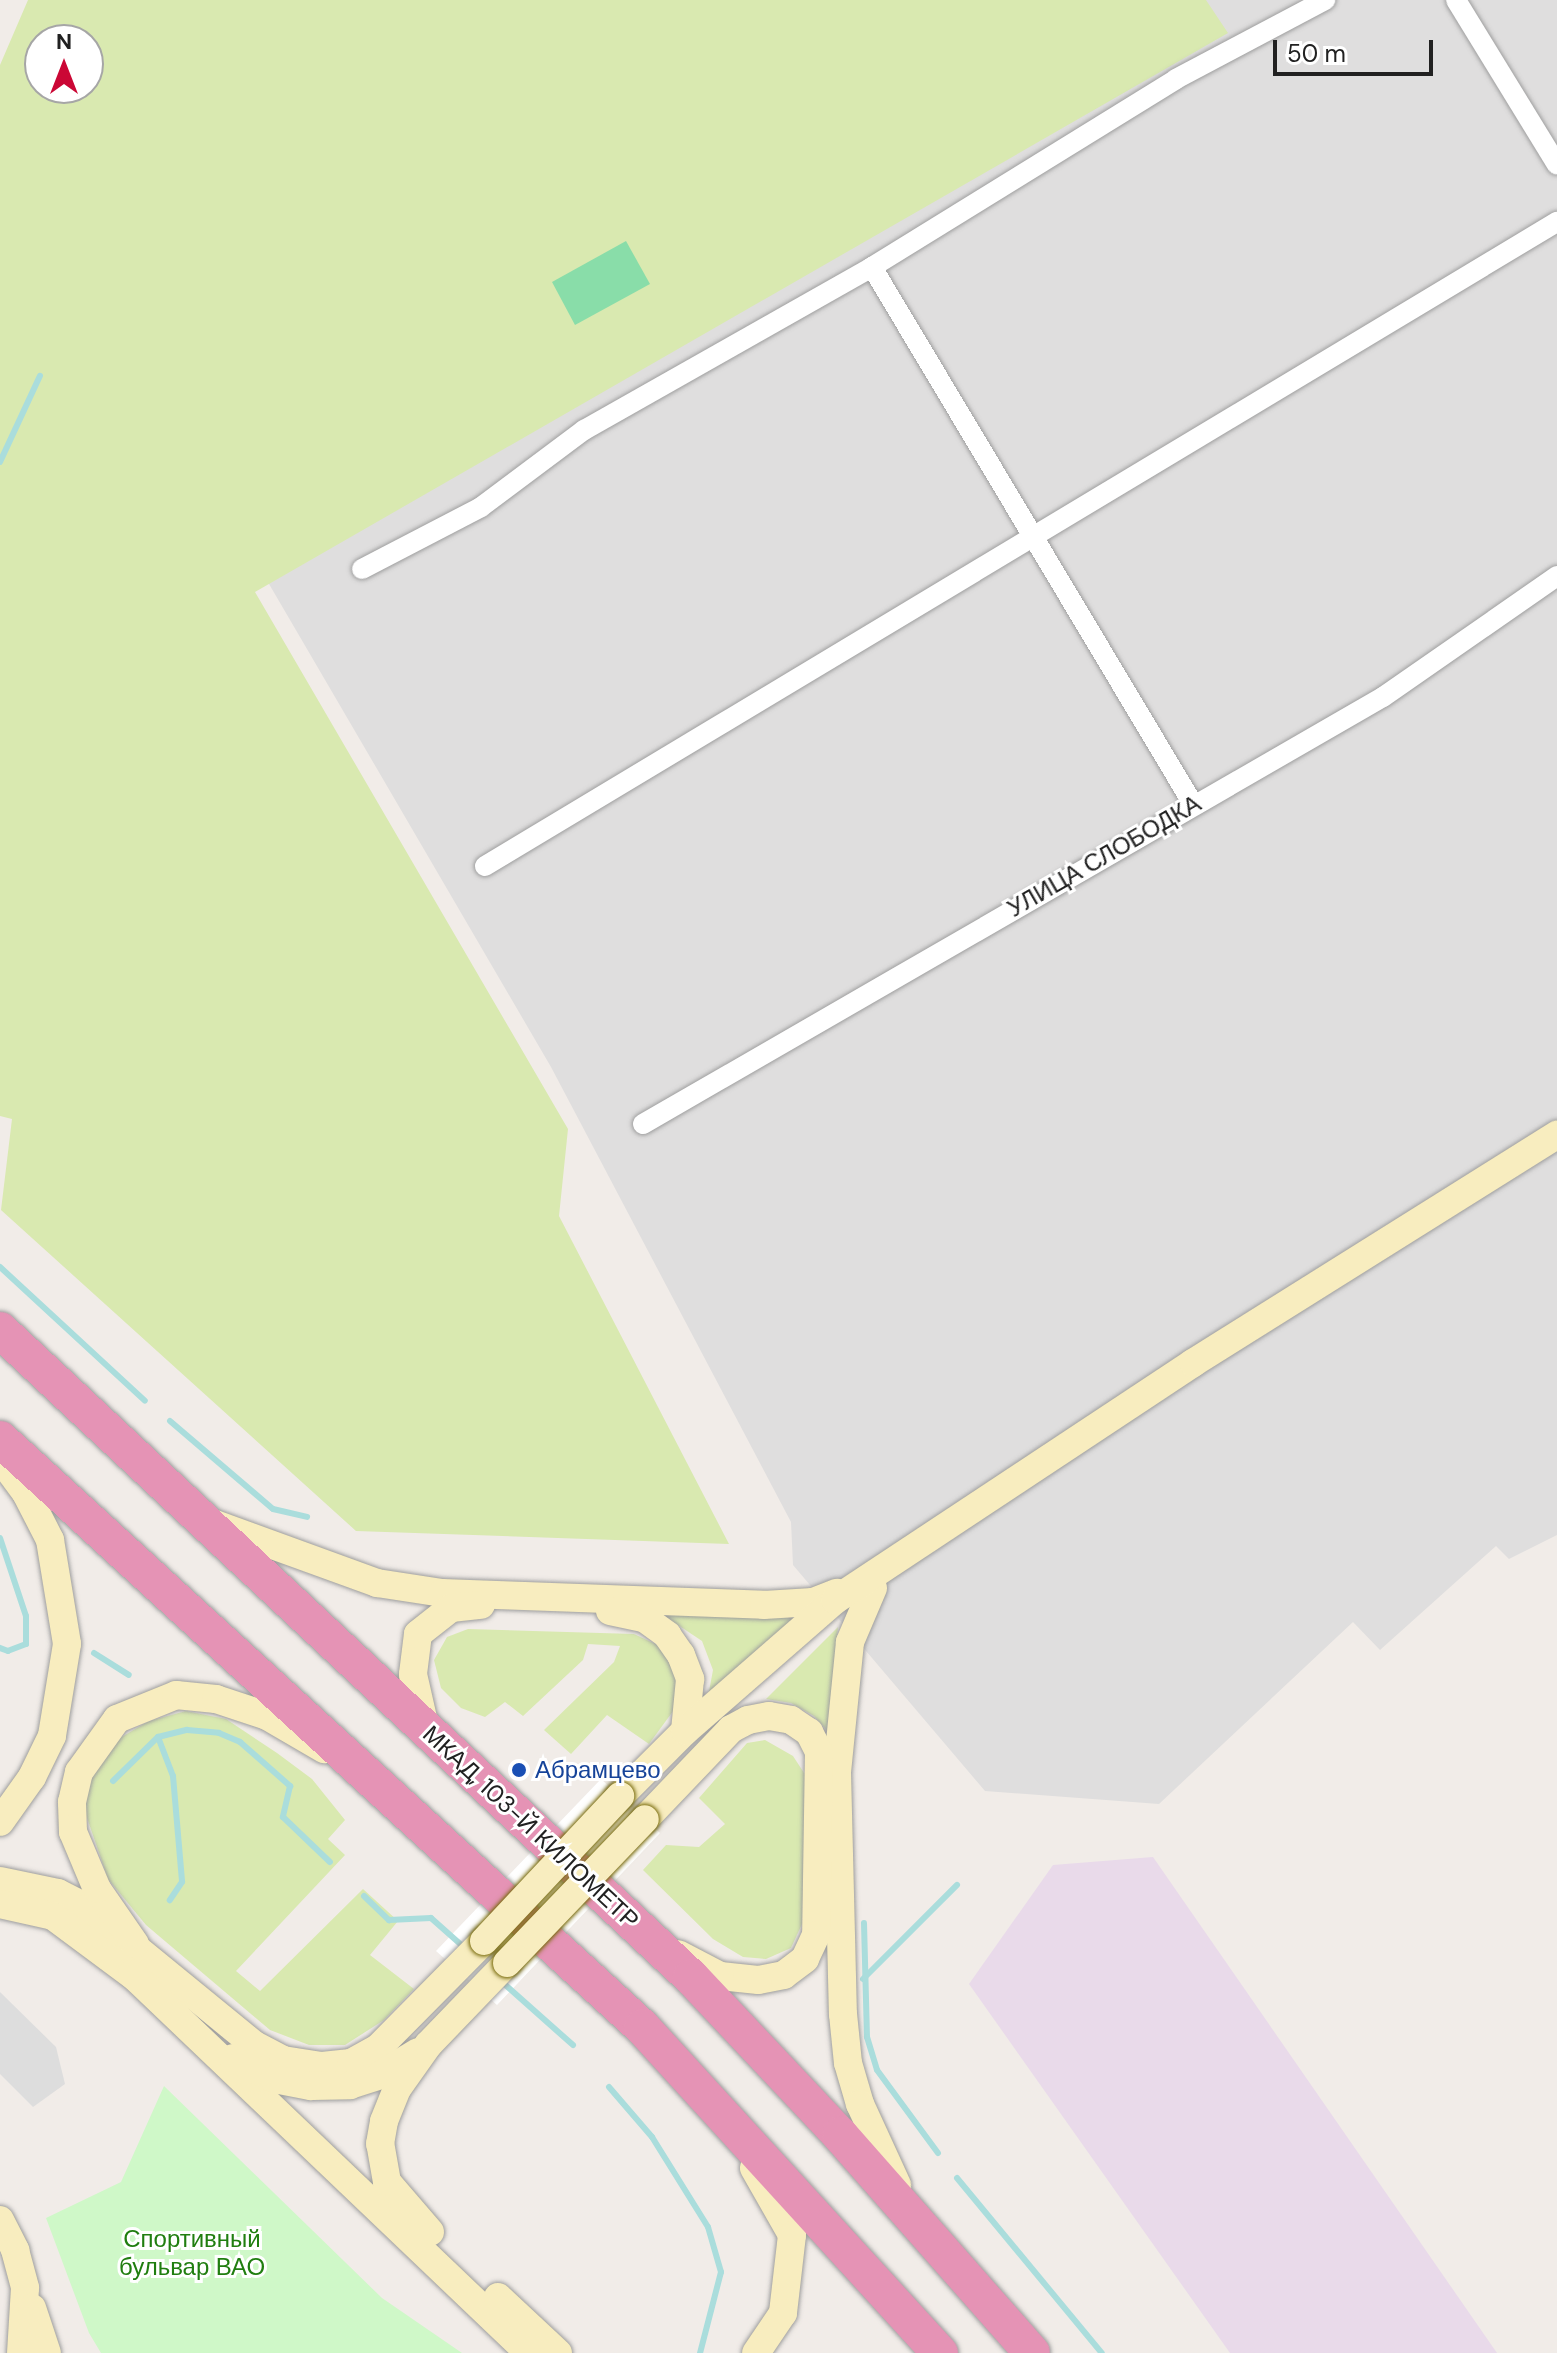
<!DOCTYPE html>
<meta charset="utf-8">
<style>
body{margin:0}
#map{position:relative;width:1557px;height:2353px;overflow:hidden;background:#f1ece8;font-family:"DM Sans",sans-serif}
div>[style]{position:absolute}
.residential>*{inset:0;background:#dfdede}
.industrial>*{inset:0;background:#e9daea}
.grass>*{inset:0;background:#d9e9b0}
.park>*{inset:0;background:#cff8c8}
.pitch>*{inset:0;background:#89dda9}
.parking>*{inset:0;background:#ddd}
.pier>*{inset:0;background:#fff}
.stream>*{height:6px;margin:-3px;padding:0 3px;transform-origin:3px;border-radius:3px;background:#aadddc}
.roads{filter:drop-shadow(0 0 2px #9e9e9e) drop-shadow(0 0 2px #9e9e9e)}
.street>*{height:20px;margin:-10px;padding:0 10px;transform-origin:10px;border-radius:10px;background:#fff}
.secondary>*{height:28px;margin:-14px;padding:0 14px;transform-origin:14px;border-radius:14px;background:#f8edbf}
.highway>*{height:36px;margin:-18px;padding:0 18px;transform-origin:18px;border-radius:18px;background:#e593b5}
.bridges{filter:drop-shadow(0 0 2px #776909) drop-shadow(0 0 2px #776909)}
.secondary-bridge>*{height:28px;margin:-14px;padding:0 14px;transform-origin:14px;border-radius:14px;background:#f8edbf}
.dots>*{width:22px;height:22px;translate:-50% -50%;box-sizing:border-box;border:4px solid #fff;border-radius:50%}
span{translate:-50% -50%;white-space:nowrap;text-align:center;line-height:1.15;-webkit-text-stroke:6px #fff;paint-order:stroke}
.street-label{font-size:24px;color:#212121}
.transit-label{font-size:24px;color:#164399}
.left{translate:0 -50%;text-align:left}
.park-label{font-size:24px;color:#207e10}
.north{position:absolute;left:24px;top:24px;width:80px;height:80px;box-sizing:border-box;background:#fff;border:2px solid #a6a6a6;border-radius:50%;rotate:0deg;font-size:22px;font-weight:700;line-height:32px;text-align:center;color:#212121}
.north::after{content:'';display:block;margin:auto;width:28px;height:36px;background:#cb0735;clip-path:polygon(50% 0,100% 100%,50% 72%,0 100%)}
.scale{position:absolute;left:1273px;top:40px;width:160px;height:36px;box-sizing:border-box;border:4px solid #212121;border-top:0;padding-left:10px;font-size:24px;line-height:28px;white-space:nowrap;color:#212121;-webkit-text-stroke:6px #fff;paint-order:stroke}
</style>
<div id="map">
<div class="residential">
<div style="clip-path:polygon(1141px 0,1557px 0,1557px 1535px,1509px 1559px,1496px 1546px,1380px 1650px,1353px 1622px,1159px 1804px,985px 1791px,793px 1565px,791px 1522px,551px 1067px,237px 529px)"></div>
</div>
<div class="industrial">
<div style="clip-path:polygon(1153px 1857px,1497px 2353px,1230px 2353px,969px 1984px,1053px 1865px)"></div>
</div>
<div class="grass">
<div style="clip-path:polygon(evenodd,28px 0,1206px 0,1228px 33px,255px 592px,568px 1129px,559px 1216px,729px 1544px,356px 1531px,1px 1210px,12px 1119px,0 1116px,0 65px,28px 0,40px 40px,88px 40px,88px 88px,40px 88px,40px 40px)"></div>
<div style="clip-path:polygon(657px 1611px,807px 1613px,708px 1697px,713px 1670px,702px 1641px)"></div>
<div style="clip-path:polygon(838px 1627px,830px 1705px,832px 1736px,814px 1716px,791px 1703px,766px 1699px)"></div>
<div style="clip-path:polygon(468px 1629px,634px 1634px,662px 1647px,679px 1677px,679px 1703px,649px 1744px,607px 1715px,571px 1754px,544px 1730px,614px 1662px,620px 1646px,588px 1644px,583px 1660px,523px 1716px,505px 1702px,485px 1717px,461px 1708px,441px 1688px,434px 1660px,447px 1637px)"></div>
<div style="clip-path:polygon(186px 1711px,226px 1719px,277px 1753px,312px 1779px,345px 1820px,328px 1839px,345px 1855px,236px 1971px,260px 1991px,363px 1889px,398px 1921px,370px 1955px,414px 1989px,384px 2020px,345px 2045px,309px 2045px,270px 2030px,146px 1925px,108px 1879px,85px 1812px,89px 1775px,113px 1742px,149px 1721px)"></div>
<div style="clip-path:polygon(765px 1740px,793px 1756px,808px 1779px,802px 1924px,791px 1948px,766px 1959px,743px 1957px,713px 1939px,643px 1870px,666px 1845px,699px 1847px,725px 1824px,699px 1798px,747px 1743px)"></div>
</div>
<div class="park">
<div style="clip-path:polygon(164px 2086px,382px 2298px,462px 2353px,101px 2353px,89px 2333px,46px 2218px,121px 2182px)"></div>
</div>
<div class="pitch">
<div style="clip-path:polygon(626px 241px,650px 284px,575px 325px,552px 282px)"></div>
</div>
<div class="parking">
<div style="clip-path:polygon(0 1992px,56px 2047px,65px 2084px,33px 2107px,0 2074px)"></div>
</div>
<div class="pier">
<div style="clip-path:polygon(601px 1779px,660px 1833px,497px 2005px,436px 1951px)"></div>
</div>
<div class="stream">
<div style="left:0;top:462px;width:95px;rotate:-65.1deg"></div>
<div style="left:0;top:1267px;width:197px;rotate:42.7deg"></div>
<div style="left:170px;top:1421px;width:135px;rotate:40.5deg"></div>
<div style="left:273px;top:1509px;width:35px;rotate:13deg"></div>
<div style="left:0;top:1538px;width:82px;rotate:71.6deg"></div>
<div style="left:26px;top:1616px;width:28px;rotate:90deg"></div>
<div style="left:26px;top:1644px;width:19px;rotate:159deg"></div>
<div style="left:8px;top:1651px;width:9px;rotate:-159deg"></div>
<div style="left:94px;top:1653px;width:41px;rotate:32.2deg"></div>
<div style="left:158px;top:1737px;width:42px;rotate:69deg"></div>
<div style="left:173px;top:1776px;width:106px;rotate:85.1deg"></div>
<div style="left:182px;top:1882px;width:22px;rotate:124deg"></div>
<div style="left:113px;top:1781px;width:63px;rotate:-44.4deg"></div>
<div style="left:158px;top:1737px;width:30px;rotate:-14deg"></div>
<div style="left:187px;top:1730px;width:32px;rotate:5deg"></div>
<div style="left:219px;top:1733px;width:23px;rotate:23deg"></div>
<div style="left:240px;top:1742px;width:67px;rotate:41.3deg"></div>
<div style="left:290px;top:1786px;width:32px;rotate:103deg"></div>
<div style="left:283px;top:1817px;width:65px;rotate:43.8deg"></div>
<div style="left:364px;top:1896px;width:35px;rotate:44deg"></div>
<div style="left:389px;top:1920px;width:42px;rotate:-2.7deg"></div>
<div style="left:431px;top:1918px;width:48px;rotate:41.6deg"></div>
<div style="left:864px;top:1923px;width:114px;rotate:88.5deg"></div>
<div style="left:867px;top:2037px;width:34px;rotate:73deg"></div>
<div style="left:877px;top:2070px;width:103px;rotate:53.7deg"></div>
<div style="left:863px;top:1979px;width:133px;rotate:-45deg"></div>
<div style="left:502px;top:1982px;width:95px;rotate:41.6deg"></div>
<div style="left:609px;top:2087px;width:66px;rotate:49.3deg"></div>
<div style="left:652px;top:2137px;width:106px;rotate:58.1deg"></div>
<div style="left:708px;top:2227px;width:47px;rotate:73.9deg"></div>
<div style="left:721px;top:2272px;width:84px;rotate:104.5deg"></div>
<div style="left:957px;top:2178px;width:227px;rotate:50.4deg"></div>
</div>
<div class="roads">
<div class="street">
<div style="left:1456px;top:0;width:193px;rotate:58.5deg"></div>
<div style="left:872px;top:267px;width:626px;rotate:59.13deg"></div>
<div style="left:362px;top:569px;width:134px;rotate:-27.5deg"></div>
<div style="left:481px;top:507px;width:129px;rotate:-36.8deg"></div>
<div style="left:584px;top:430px;width:331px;rotate:-29.5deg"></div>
<div style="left:872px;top:267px;width:357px;rotate:-31.7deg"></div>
<div style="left:1176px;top:79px;width:169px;rotate:-27.9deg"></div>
<div style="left:485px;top:866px;width:1251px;rotate:-31deg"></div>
<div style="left:643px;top:1124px;width:854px;rotate:-29.99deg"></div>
<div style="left:1383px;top:697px;width:212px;rotate:-34.8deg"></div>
</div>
<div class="secondary">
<div style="left:0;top:1458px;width:44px;rotate:53.4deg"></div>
<div style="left:26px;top:1493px;width:53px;rotate:62.9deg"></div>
<div style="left:50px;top:1540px;width:105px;rotate:80.7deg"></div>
<div style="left:67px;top:1644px;width:93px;rotate:99.3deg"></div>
<div style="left:52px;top:1736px;width:46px;rotate:116deg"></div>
<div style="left:32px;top:1777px;width:55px;rotate:125.4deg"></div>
<div style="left:212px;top:1523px;width:176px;rotate:20deg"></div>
<div style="left:377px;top:1583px;width:66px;rotate:8.7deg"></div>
<div style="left:442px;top:1593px;width:322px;rotate:2.1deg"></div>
<div style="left:764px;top:1605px;width:49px;rotate:-3.5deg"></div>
<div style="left:813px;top:1602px;width:26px;rotate:-21deg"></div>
<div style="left:873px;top:1588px;width:59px;rotate:113.1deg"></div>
<div style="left:850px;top:1642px;width:131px;rotate:95.7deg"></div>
<div style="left:837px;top:1772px;width:242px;rotate:88.6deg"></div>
<div style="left:843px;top:2014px;width:49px;rotate:84.2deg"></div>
<div style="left:848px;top:2063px;width:43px;rotate:73.7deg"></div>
<div style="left:860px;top:2104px;width:89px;rotate:65.4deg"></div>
<div style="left:610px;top:1611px;width:35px;rotate:12deg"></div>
<div style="left:644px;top:1618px;width:29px;rotate:36deg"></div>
<div style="left:667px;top:1635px;width:24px;rotate:55deg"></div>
<div style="left:681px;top:1655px;width:26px;rotate:69deg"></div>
<div style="left:690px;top:1679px;width:52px;rotate:95.5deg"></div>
<div style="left:425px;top:1727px;width:54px;rotate:-102.8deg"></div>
<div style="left:413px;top:1674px;width:40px;rotate:-82.9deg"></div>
<div style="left:418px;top:1634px;width:42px;rotate:-38.2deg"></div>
<div style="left:451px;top:1608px;width:30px;rotate:-6deg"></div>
<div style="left:620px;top:1796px;width:92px;rotate:-45deg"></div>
<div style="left:685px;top:1731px;width:199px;rotate:-41.1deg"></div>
<div style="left:835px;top:1600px;width:429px;rotate:-33.5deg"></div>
<div style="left:1193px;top:1363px;width:430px;rotate:-32.1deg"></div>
<div style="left:645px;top:1819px;width:124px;rotate:-46.3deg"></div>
<div style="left:731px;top:1729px;width:19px;rotate:-28deg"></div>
<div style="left:748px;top:1720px;width:21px;rotate:-11deg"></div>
<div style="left:769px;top:1716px;width:22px;rotate:10deg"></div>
<div style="left:791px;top:1720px;width:22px;rotate:34deg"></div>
<div style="left:809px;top:1732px;width:22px;rotate:63deg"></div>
<div style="left:819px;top:1752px;width:183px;rotate:90.9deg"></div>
<div style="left:816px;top:1935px;width:26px;rotate:115deg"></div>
<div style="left:805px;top:1959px;width:26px;rotate:143deg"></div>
<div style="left:784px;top:1975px;width:26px;rotate:169deg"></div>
<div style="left:758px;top:1980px;width:38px;rotate:-174deg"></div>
<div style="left:720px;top:1976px;width:47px;rotate:-152.4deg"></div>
<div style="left:0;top:1881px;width:59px;rotate:11.7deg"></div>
<div style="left:58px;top:1893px;width:33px;rotate:27deg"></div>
<div style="left:87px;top:1908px;width:215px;rotate:39.3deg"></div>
<div style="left:253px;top:2044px;width:34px;rotate:28deg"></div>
<div style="left:283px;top:2060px;width:39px;rotate:9deg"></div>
<div style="left:322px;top:2066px;width:29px;rotate:-6deg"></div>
<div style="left:351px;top:2063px;width:31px;rotate:-29deg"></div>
<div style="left:378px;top:2048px;width:151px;rotate:-45.3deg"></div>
<div style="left:0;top:1904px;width:54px;rotate:12.8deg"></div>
<div style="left:53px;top:1916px;width:116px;rotate:36.6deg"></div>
<div style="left:135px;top:1944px;width:67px;rotate:-124.6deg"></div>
<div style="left:97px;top:1889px;width:62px;rotate:-112.8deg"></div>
<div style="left:73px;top:1832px;width:30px;rotate:-92deg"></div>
<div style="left:72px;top:1802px;width:31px;rotate:-77deg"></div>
<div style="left:79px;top:1772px;width:65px;rotate:-54.4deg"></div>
<div style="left:117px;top:1719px;width:64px;rotate:-22.1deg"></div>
<div style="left:176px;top:1695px;width:40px;rotate:5.7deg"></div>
<div style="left:216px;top:1699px;width:54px;rotate:18.4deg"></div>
<div style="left:267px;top:1716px;width:66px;rotate:30.1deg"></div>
<div style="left:132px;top:1974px;width:549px;rotate:43.67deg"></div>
<div style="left:233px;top:2058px;width:46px;rotate:27.1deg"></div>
<div style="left:274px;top:2079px;width:38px;rotate:11deg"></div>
<div style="left:311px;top:2086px;width:39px;rotate:-1deg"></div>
<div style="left:350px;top:2085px;width:32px;rotate:-18deg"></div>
<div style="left:380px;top:2075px;width:44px;rotate:-31.2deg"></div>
<div style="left:754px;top:2168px;width:77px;rotate:60.4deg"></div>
<div style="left:792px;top:2235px;width:79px;rotate:96.6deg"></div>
<div style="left:783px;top:2313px;width:48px;rotate:124deg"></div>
<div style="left:0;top:2220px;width:34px;rotate:63deg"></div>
<div style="left:15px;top:2250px;width:39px;rotate:75deg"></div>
<div style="left:25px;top:2288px;width:65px;rotate:93.5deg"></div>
<div style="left:430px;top:2232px;width:66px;rotate:-130.7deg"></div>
<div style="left:387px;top:2182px;width:39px;rotate:-100deg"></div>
<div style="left:380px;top:2144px;width:23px;rotate:-80deg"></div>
<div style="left:384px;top:2121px;width:35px;rotate:-68deg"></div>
<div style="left:397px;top:2089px;width:54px;rotate:-54.8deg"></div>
<div style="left:428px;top:2045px;width:114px;rotate:-46.1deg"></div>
<div style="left:498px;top:2297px;width:82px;rotate:43deg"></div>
<div style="left:32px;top:2308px;width:47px;rotate:71.6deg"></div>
</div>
<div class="highway">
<div style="left:0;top:1330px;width:947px;rotate:43.12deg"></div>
<div style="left:691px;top:1977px;width:217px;rotate:46.7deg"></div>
<div style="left:840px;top:2135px;width:290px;rotate:48.6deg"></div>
<div style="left:0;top:1439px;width:871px;rotate:42.49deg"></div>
<div style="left:642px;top:2027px;width:442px;rotate:47.6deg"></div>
</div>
</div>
<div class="bridges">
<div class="secondary-bridge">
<div style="left:484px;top:1941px;width:199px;rotate:-46.8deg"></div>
<div style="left:507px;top:1963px;width:199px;rotate:-46.2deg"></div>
</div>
</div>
<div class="dots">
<div style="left:519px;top:1770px;background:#1a4fb4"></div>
</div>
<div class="street-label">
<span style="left:1104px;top:856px;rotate:-30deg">УЛИЦА СЛОБОДКА</span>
<span style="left:531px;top:1827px;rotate:43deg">МКАД, 103-Й КИЛОМЕТР</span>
</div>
<div class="transit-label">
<span class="left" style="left:535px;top:1770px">Абрамцево</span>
</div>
<div class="park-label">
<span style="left:192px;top:2253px">Спортивный<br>бульвар ВАО</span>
</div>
<div class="north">N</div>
<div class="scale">50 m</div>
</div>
